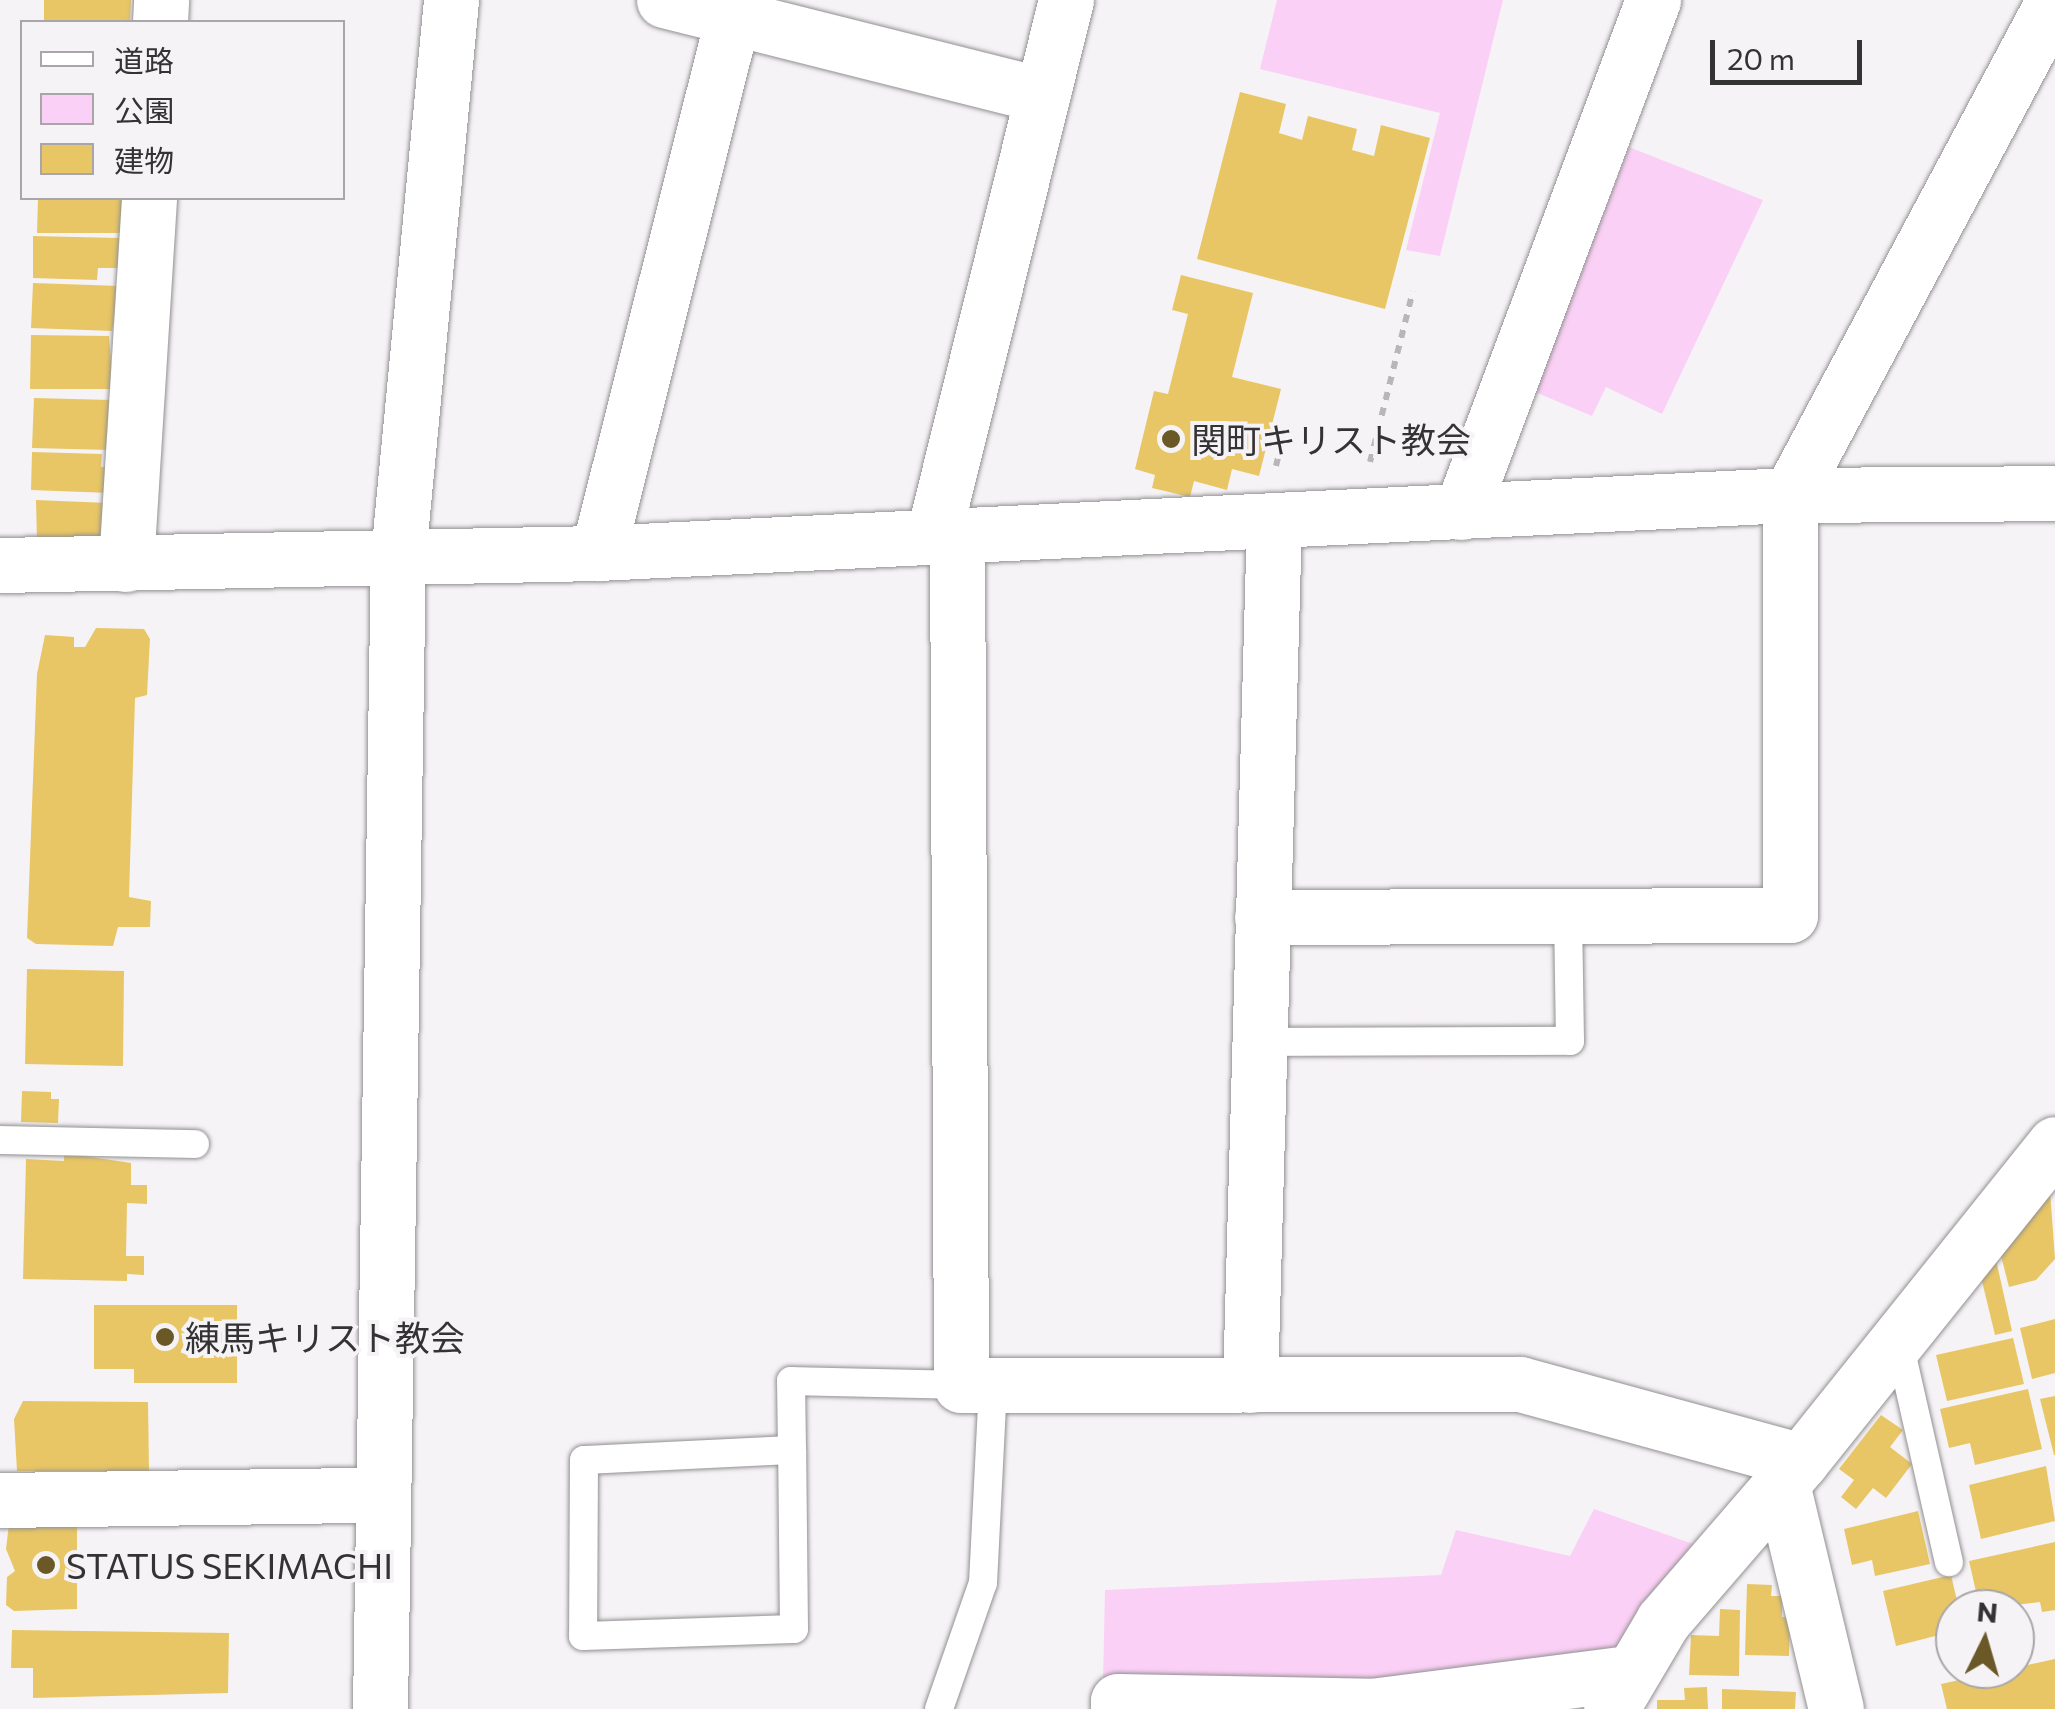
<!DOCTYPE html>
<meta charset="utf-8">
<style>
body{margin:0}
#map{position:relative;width:2055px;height:1709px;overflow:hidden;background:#f6f3f6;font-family:Commissioner,"Noto Sans JP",sans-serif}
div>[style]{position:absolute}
.green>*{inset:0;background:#fbd0f6}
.building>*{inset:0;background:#e8c665}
.path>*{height:6px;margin-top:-3px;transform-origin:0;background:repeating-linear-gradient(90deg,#b9b6b9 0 8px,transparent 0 16px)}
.roads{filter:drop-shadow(0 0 2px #929092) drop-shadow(0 0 2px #929092)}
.service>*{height:28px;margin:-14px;padding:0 14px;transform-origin:14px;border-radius:14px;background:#fff}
.minor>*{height:55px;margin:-27.5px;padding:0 27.5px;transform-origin:27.5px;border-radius:27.5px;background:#fff}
.tertiary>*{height:55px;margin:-27.5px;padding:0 27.5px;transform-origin:27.5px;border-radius:27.5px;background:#fff}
.dots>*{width:28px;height:28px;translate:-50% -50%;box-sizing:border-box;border:5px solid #f6f3f6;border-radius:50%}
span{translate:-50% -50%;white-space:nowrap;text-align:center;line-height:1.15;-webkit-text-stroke:8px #f6f3f6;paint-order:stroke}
.poi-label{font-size:35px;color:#343334}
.left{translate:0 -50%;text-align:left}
.legend{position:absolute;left:20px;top:20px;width:325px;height:180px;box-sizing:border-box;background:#f6f3f6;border:2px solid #a8a6a8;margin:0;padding:12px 18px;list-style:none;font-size:30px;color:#343334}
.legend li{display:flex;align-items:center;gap:20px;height:50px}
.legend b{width:50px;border:2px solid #a8a6a8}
.north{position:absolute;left:1935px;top:1589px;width:100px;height:100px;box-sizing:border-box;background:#f6f3f6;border:2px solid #a8a6a8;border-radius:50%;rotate:5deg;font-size:28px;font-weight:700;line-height:40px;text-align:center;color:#343334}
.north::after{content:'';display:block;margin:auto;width:35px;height:45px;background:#6a5927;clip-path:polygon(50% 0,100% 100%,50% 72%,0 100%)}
.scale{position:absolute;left:1710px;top:40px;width:152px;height:45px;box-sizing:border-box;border:5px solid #343334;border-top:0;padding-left:12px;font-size:30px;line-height:35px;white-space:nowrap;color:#343334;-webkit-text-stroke:8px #f6f3f6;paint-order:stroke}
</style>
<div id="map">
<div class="green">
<div style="clip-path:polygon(1277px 0,1503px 0,1440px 256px,1406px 250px,1440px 113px,1260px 69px)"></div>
<div style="clip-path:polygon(1629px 147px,1763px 200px,1662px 414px,1606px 387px,1592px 416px,1535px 392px)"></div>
<div style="clip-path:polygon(1594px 1509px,1693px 1544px,1606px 1663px,1370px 1689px,1103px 1682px,1105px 1590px,1441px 1575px,1456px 1530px,1570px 1556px)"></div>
</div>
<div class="building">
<div style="clip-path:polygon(44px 0,131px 0,130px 22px,44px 22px)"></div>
<div style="clip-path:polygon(1240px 92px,1286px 104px,1279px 133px,1302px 140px,1308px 116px,1357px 129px,1352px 150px,1374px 156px,1381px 125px,1430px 138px,1385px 309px,1197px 259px)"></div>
<div style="clip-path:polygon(38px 198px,122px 198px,122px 233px,37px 233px)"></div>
<div style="clip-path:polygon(33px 236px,119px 238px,118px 268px,98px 268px,97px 280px,33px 278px)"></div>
<div style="clip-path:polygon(1181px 275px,1253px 293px,1232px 377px,1281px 389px,1259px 476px,1232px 469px,1227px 490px,1194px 481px,1190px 497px,1152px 488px,1155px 475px,1135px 469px,1154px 391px,1168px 394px,1188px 314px,1172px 310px)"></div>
<div style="clip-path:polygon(33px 283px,120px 286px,112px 331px,31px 328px)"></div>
<div style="clip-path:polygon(31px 335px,109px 336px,113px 389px,30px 389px)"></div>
<div style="clip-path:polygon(34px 398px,112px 400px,110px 450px,32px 448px)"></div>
<div style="clip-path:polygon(32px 452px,102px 454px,101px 467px,111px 467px,110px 493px,31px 490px)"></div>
<div style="clip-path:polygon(36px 500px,108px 503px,109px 531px,98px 543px,37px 541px)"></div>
<div style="clip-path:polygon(96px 628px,144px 629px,150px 639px,147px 695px,135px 698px,129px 897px,151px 901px,150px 927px,118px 927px,113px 946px,36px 944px,27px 938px,37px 674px,45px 635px,74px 637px,74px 647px,85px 647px)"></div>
<div style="clip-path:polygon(27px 969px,124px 971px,123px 1066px,25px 1064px)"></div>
<div style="clip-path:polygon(22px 1091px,51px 1092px,51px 1099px,59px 1099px,58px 1123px,21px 1122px)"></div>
<div style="clip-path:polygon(64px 1153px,131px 1163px,131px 1185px,147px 1185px,147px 1204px,127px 1203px,126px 1256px,144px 1256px,144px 1275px,127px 1274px,127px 1281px,23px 1279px,26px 1159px,64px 1161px)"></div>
<div style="clip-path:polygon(2050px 1191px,2055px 1259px,2036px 1280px,2009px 1287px,2000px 1252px)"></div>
<div style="clip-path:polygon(1996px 1260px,2012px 1331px,1995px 1335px,1981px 1277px)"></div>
<div style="clip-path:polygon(94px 1305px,237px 1305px,237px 1383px,134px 1383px,134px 1369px,94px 1369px)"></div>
<div style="clip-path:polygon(2055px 1319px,2055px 1373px,2032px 1379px,2020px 1328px)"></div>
<div style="clip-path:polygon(2013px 1338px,2024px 1384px,1947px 1401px,1936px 1355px)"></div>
<div style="clip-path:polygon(2028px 1389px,2042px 1449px,1975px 1465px,1970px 1443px,1949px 1448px,1940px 1409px)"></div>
<div style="clip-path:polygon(2055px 1396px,2055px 1455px,2054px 1455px,2040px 1399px)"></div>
<div style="clip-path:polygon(23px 1401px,148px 1402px,149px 1471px,17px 1471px,14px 1419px)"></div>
<div style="clip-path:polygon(1881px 1415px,1903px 1430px,1890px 1447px,1912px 1464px,1886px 1498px,1873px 1488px,1856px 1509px,1841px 1497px,1854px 1480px,1839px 1469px)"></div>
<div style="clip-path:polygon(2046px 1466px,2055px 1521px,1981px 1539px,1969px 1485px)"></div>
<div style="clip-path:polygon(1918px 1511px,1930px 1564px,1875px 1576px,1872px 1560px,1852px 1565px,1844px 1529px)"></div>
<div style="clip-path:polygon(77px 1520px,77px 1609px,14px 1611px,6px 1605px,7px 1577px,15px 1571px,6px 1549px,9px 1524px)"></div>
<div style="clip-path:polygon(2055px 1542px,2055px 1610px,2042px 1612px,2040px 1602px,1980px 1609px,1969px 1561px)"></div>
<div style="clip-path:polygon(1951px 1575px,1959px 1609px,1955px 1631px,1896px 1646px,1883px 1591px)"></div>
<div style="clip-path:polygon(1747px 1584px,1772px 1585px,1771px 1596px,1782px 1596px,1782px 1617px,1790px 1617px,1789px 1656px,1745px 1655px)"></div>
<div style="clip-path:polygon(1720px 1609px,1740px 1610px,1739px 1676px,1689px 1675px,1691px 1635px,1719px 1636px)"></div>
<div style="clip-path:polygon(12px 1630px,229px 1633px,228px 1693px,33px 1698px,33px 1668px,11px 1668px)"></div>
<div style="clip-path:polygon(2055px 1659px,2055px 1709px,1947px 1709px,1941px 1684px)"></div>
<div style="clip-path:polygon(1707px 1687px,1708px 1709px,1657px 1709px,1657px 1700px,1685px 1700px,1684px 1688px)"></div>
<div style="clip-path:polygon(1722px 1689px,1796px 1692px,1795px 1709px,1722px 1709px)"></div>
</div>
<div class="path">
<div style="left:1370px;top:462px;width:176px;rotate:-75.9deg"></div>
<div style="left:1276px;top:466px;width:32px;rotate:-76deg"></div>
<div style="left:1284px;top:435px;width:6px;rotate:-162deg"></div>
</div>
<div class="roads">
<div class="service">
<div style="left:1258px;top:1042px;width:312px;rotate:-0.2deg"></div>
<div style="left:1570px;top:1041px;width:125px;rotate:-90.9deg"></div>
<div style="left:0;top:1140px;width:195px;rotate:1.2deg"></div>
<div style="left:1898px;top:1338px;width:230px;rotate:77.2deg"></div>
<div style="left:792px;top:1450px;width:208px;rotate:177.2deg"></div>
<div style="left:584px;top:1460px;width:176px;rotate:90.3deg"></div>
<div style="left:583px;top:1636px;width:211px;rotate:-1.9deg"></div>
<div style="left:794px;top:1629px;width:179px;rotate:-90.6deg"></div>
<div style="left:792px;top:1450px;width:69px;rotate:-90.8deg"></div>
<div style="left:791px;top:1381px;width:170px;rotate:1.3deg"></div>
<div style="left:939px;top:1709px;width:133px;rotate:-70.8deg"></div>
<div style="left:983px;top:1583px;width:197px;rotate:-87.1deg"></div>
</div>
<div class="minor">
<div style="left:664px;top:0;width:390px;rotate:14.1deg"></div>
<div style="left:160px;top:22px;width:22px;rotate:-87deg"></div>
<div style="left:1461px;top:512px;width:547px;rotate:-69.44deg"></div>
<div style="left:957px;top:532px;width:853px;rotate:89.73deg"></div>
<div style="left:961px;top:1385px;width:559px;rotate:-0.1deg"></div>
<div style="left:1520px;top:1384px;width:291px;rotate:15.3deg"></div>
<div style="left:934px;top:533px;width:549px;rotate:-76.09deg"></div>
<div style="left:598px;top:553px;width:570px;rotate:-75.89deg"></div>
<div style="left:126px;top:564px;width:367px;rotate:-86.4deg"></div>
<div style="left:0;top:565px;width:598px;rotate:-1.15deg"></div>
<div style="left:598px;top:553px;width:1193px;rotate:-2.79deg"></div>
<div style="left:1790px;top:495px;width:265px;rotate:-0.4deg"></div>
<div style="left:1262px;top:917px;width:528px;rotate:-0.22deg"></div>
<div style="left:1790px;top:915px;width:420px;rotate:-90deg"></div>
<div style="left:1790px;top:495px;width:561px;rotate:-61.93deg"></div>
<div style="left:1250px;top:1385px;width:865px;rotate:-88.41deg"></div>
<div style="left:0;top:1500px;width:379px;rotate:-0.8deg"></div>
<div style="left:380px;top:1709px;width:1153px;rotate:-89.11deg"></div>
<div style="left:398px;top:556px;width:559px;rotate:-84.55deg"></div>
<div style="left:1118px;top:1709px;width:8px;rotate:-90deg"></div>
<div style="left:1118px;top:1701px;width:253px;rotate:1.1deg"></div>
<div style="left:1371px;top:1706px;width:261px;rotate:-7.3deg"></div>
</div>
<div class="tertiary">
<div style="left:1782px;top:1484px;width:231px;rotate:76.5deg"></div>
<div style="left:1611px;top:1709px;width:102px;rotate:-59.4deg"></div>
<div style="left:1663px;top:1621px;width:211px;rotate:-49.2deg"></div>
<div style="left:1801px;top:1461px;width:406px;rotate:-51.3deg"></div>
</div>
</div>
<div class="dots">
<div style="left:1171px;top:439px;background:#6a5927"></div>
<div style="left:165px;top:1337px;background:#6a5927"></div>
<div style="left:46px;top:1565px;background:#6a5927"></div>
</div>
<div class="poi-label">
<span class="left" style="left:1191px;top:439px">関町キリスト教会</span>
<span class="left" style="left:185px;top:1337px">練馬キリスト教会</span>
<span class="left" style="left:66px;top:1565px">STATUS SEKIMACHI</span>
</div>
<ul class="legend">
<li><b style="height:12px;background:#fff"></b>道路</li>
<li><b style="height:28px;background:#fbd0f6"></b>公園</li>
<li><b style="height:28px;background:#e8c665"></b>建物</li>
</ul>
<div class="north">N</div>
<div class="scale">20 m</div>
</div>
